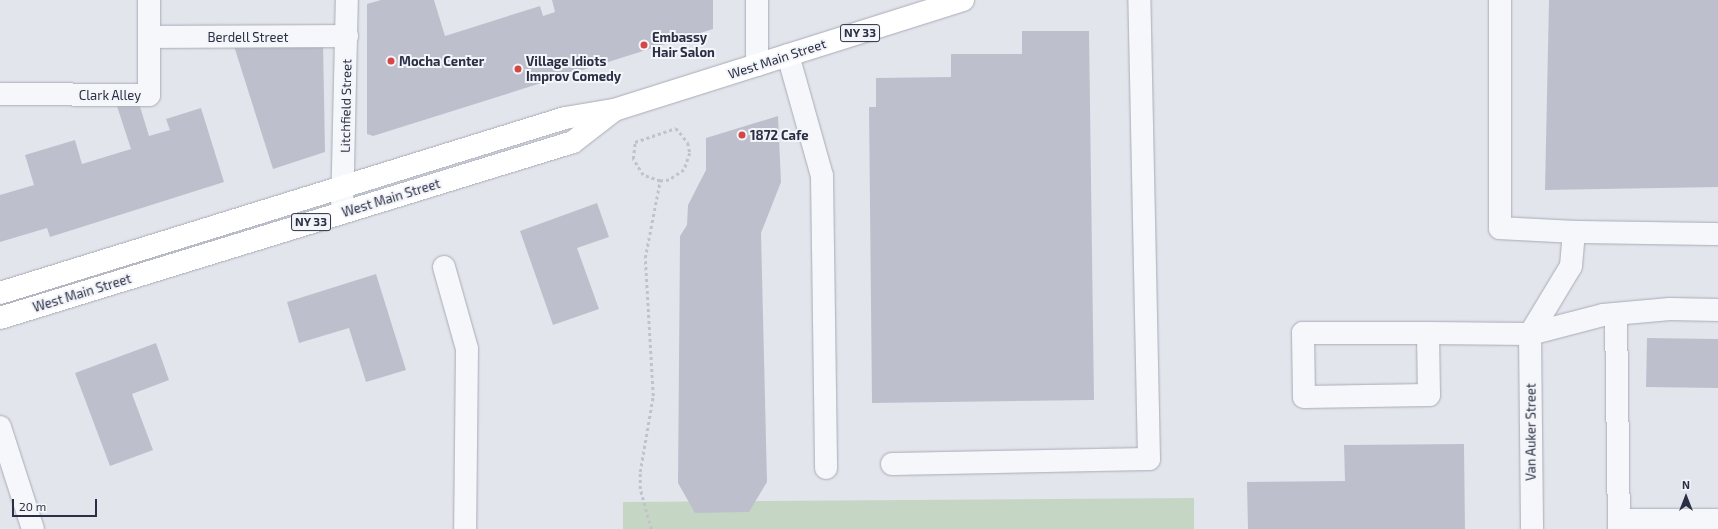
<!DOCTYPE html>
<style>
body{margin:0}
#map{position:relative;width:1718px;height:529px;overflow:hidden;background:#e3e5ec;font-family:"Exo 2",sans-serif}
div>[style]{position:absolute}
.green>*{inset:0;background:#c6d6c4}
.building>*{inset:0;background:#bdc0cc}
.path>*{height:2.5px;margin-top:-1.25px;transform-origin:0;background:repeating-linear-gradient(90deg,#c1c3cb 0 3px,transparent 0 6px)}
.roads{filter:drop-shadow(0 0 1px #a8abb7) drop-shadow(0 0 1px #a8abb7)}
.minor>*{height:22px;margin:-11px;padding:0 11px;transform-origin:11px;border-radius:11px;background:#f6f7fa}
.major>*{height:22px;margin:-11px;padding:0 11px;transform-origin:11px;border-radius:11px;background:#fff}
.dots>*{width:11px;height:11px;translate:-50% -50%;box-sizing:border-box;border:2px solid #f3f5f9;border-radius:50%}
span{translate:-50% -50%;white-space:nowrap;text-align:center;line-height:1.15;-webkit-text-stroke:4px #f3f5f9;paint-order:stroke}
.shield-label span{padding:1px 3px;background:#f3f5f9;border:1px solid;border-radius:3px;-webkit-text-stroke-width:0}
.shield-label{font-size:12px;color:#2a2f45;font-weight:700}
.street-label{font-size:13px;color:#2a2f45}
.poi-label{font-size:13px;color:#2a2f45;font-weight:700}
.left{translate:0 -50%;text-align:left}
.north{position:absolute;left:1666px;top:477px;width:40px;height:40px;-webkit-text-stroke:3px #f3f5f9;paint-order:stroke;rotate:0deg;font-size:11px;font-weight:700;line-height:16px;text-align:center;color:#2a2f45}
.north::after{content:'';display:block;margin:auto;width:14px;height:18px;background:#2a2f45;clip-path:polygon(50% 0,100% 100%,50% 72%,0 100%)}
.scale{position:absolute;left:12px;top:499px;width:85px;height:18px;box-sizing:border-box;border:2px solid #2a2f45;border-top:0;padding-left:5px;font-size:12px;line-height:14px;white-space:nowrap;color:#2a2f45;-webkit-text-stroke:3px #f3f5f9;paint-order:stroke}
</style>
<div id="map">
<div class="green">
<div style="clip-path:polygon(1194px 498px,1194px 529px,623px 529px,623px 502px)"></div>
</div>
<div class="building">
<div style="clip-path:polygon(381px 0,434px 0,445px 36px,540px 6px,543px 16px,555px 12px,552px 0,713px 0,713px 29px,373px 136px,367px 134px,367px 4px)"></div>
<div style="clip-path:polygon(1549px 0,1718px 0,1718px 187px,1545px 190px)"></div>
<div style="clip-path:polygon(1022px 31px,1089px 31px,1094px 400px,872px 403px,869px 107px,876px 107px,876px 78px,951px 77px,951px 54px,1022px 54px)"></div>
<div style="clip-path:polygon(323px 42px,325px 152px,273px 169px,233px 43px)"></div>
<div style="clip-path:polygon(115px 100px,138px 100px,149px 136px,170px 130px,166px 119px,201px 108px,224px 182px,50px 237px,47px 228px,0 242px,0 195px,34px 185px,25px 155px,75px 140px,82px 164px,131px 149px)"></div>
<div style="clip-path:polygon(778px 116px,781px 182px,761px 233px,767px 482px,749px 512px,695px 513px,678px 483px,680px 236px,687px 225px,688px 205px,706px 170px,706px 138px)"></div>
<div style="clip-path:polygon(597px 203px,609px 237px,577px 248px,599px 309px,553px 325px,520px 231px)"></div>
<div style="clip-path:polygon(376px 274px,406px 370px,366px 382px,349px 328px,299px 343px,287px 302px)"></div>
<div style="clip-path:polygon(1647px 338px,1718px 339px,1718px 388px,1646px 387px)"></div>
<div style="clip-path:polygon(156px 343px,169px 380px,132px 394px,153px 450px,110px 466px,75px 373px)"></div>
<div style="clip-path:polygon(1464px 444px,1465px 529px,1248px 529px,1247px 482px,1345px 481px,1344px 445px)"></div>
</div>
<div class="path">
<div style="left:676px;top:128px;width:19px;rotate:51deg"></div>
<div style="left:688px;top:143px;width:10px;rotate:79deg"></div>
<div style="left:690px;top:153px;width:18px;rotate:109deg"></div>
<div style="left:684px;top:170px;width:18px;rotate:146deg"></div>
<div style="left:669px;top:180px;width:9px;rotate:174deg"></div>
<div style="left:660px;top:181px;width:18px;rotate:-161deg"></div>
<div style="left:643px;top:175px;width:19px;rotate:-122deg"></div>
<div style="left:633px;top:159px;width:17px;rotate:-83deg"></div>
<div style="left:635px;top:142px;width:43px;rotate:-18.9deg"></div>
<div style="left:651px;top:529px;width:41px;rotate:-105.4deg"></div>
<div style="left:640px;top:489px;width:17px;rotate:-90deg"></div>
<div style="left:640px;top:472px;width:77px;rotate:-80.3deg"></div>
<div style="left:653px;top:396px;width:138px;rotate:-93.3deg"></div>
<div style="left:645px;top:258px;width:78px;rotate:-79deg"></div>
</div>
<div class="roads">
<div class="minor">
<div style="left:757px;top:0;width:65px;rotate:90deg"></div>
<div style="left:1500px;top:0;width:228px;rotate:90deg"></div>
<div style="left:1500px;top:228px;width:74px;rotate:3.1deg"></div>
<div style="left:149px;top:37px;width:198px;rotate:-0.3deg"></div>
<div style="left:788px;top:55px;width:126px;rotate:74.3deg"></div>
<div style="left:822px;top:176px;width:292px;rotate:89.2deg"></div>
<div style="left:0;top:94px;width:149px;rotate:0.4deg"></div>
<div style="left:149px;top:95px;width:95px;rotate:-90deg"></div>
<div style="left:342px;top:213px;width:213px;rotate:-88.7deg"></div>
<div style="left:444px;top:267px;width:85px;rotate:74.3deg"></div>
<div style="left:467px;top:349px;width:180px;rotate:90.6deg"></div>
<div style="left:1616px;top:314px;width:215px;rotate:89.2deg"></div>
<div style="left:1428px;top:333px;width:62px;rotate:89.1deg"></div>
<div style="left:1429px;top:395px;width:125px;rotate:179.1deg"></div>
<div style="left:1304px;top:397px;width:64px;rotate:-90.9deg"></div>
<div style="left:1303px;top:333px;width:125px"></div>
<div style="left:1428px;top:333px;width:102px;rotate:0.6deg"></div>
<div style="left:1530px;top:334px;width:75px;rotate:-14.6deg"></div>
<div style="left:1603px;top:315px;width:67px;rotate:-5.1deg"></div>
<div style="left:1670px;top:309px;width:48px;rotate:1.2deg"></div>
<div style="left:1530px;top:334px;width:79px;rotate:-58.9deg"></div>
<div style="left:1571px;top:266px;width:34px;rotate:-85deg"></div>
<div style="left:1574px;top:232px;width:144px;rotate:0.8deg"></div>
<div style="left:1530px;top:334px;width:195px;rotate:89.4deg"></div>
<div style="left:0;top:427px;width:107px;rotate:72.1deg"></div>
<div style="left:892px;top:464px;width:257px;rotate:-1.1deg"></div>
<div style="left:1149px;top:459px;width:459px;rotate:-91.2deg"></div>
<div style="left:1619px;top:520px;width:99px"></div>
</div>
<div class="major">
<div style="left:0;top:293px;width:591px;rotate:-17.21deg"></div>
<div style="left:565px;top:118px;width:50px;rotate:-9.3deg"></div>
<div style="left:614px;top:110px;width:366px;rotate:-17.5deg"></div>
<div style="left:0;top:318px;width:599px;rotate:-17.07deg"></div>
<div style="left:573px;top:142px;width:51px;rotate:-37.8deg"></div>
</div>
</div>
<div class="dots">
<div style="left:644px;top:45px;background:#d44745"></div>
<div style="left:391px;top:61px;background:#d44745"></div>
<div style="left:518px;top:69px;background:#d44745"></div>
<div style="left:742px;top:135px;background:#d44745"></div>
</div>
<div class="shield-label">
<span style="left:860px;top:33px">NY 33</span>
<span style="left:311px;top:222px">NY 33</span>
</div>
<div class="street-label">
<span style="left:248px;top:37px">Berdell Street</span>
<span style="left:777px;top:59px;rotate:-18deg">West Main Street</span>
<span style="left:110px;top:95px">Clark Alley</span>
<span style="left:346px;top:106px;rotate:-89deg">Litchfield Street</span>
<span style="left:391px;top:198px;rotate:-17deg">West Main Street</span>
<span style="left:82px;top:293px;rotate:-17deg">West Main Street</span>
<span style="left:1531px;top:432px;rotate:-90deg">Van Auker Street</span>
</div>
<div class="poi-label">
<span class="left" style="left:652px;top:45px">Embassy<br>Hair Salon</span>
<span class="left" style="left:399px;top:61px">Mocha Center</span>
<span class="left" style="left:526px;top:69px">Village Idiots<br>Improv Comedy</span>
<span class="left" style="left:750px;top:135px">1872 Cafe</span>
</div>
<div class="north">N</div>
<div class="scale">20 m</div>
</div>
